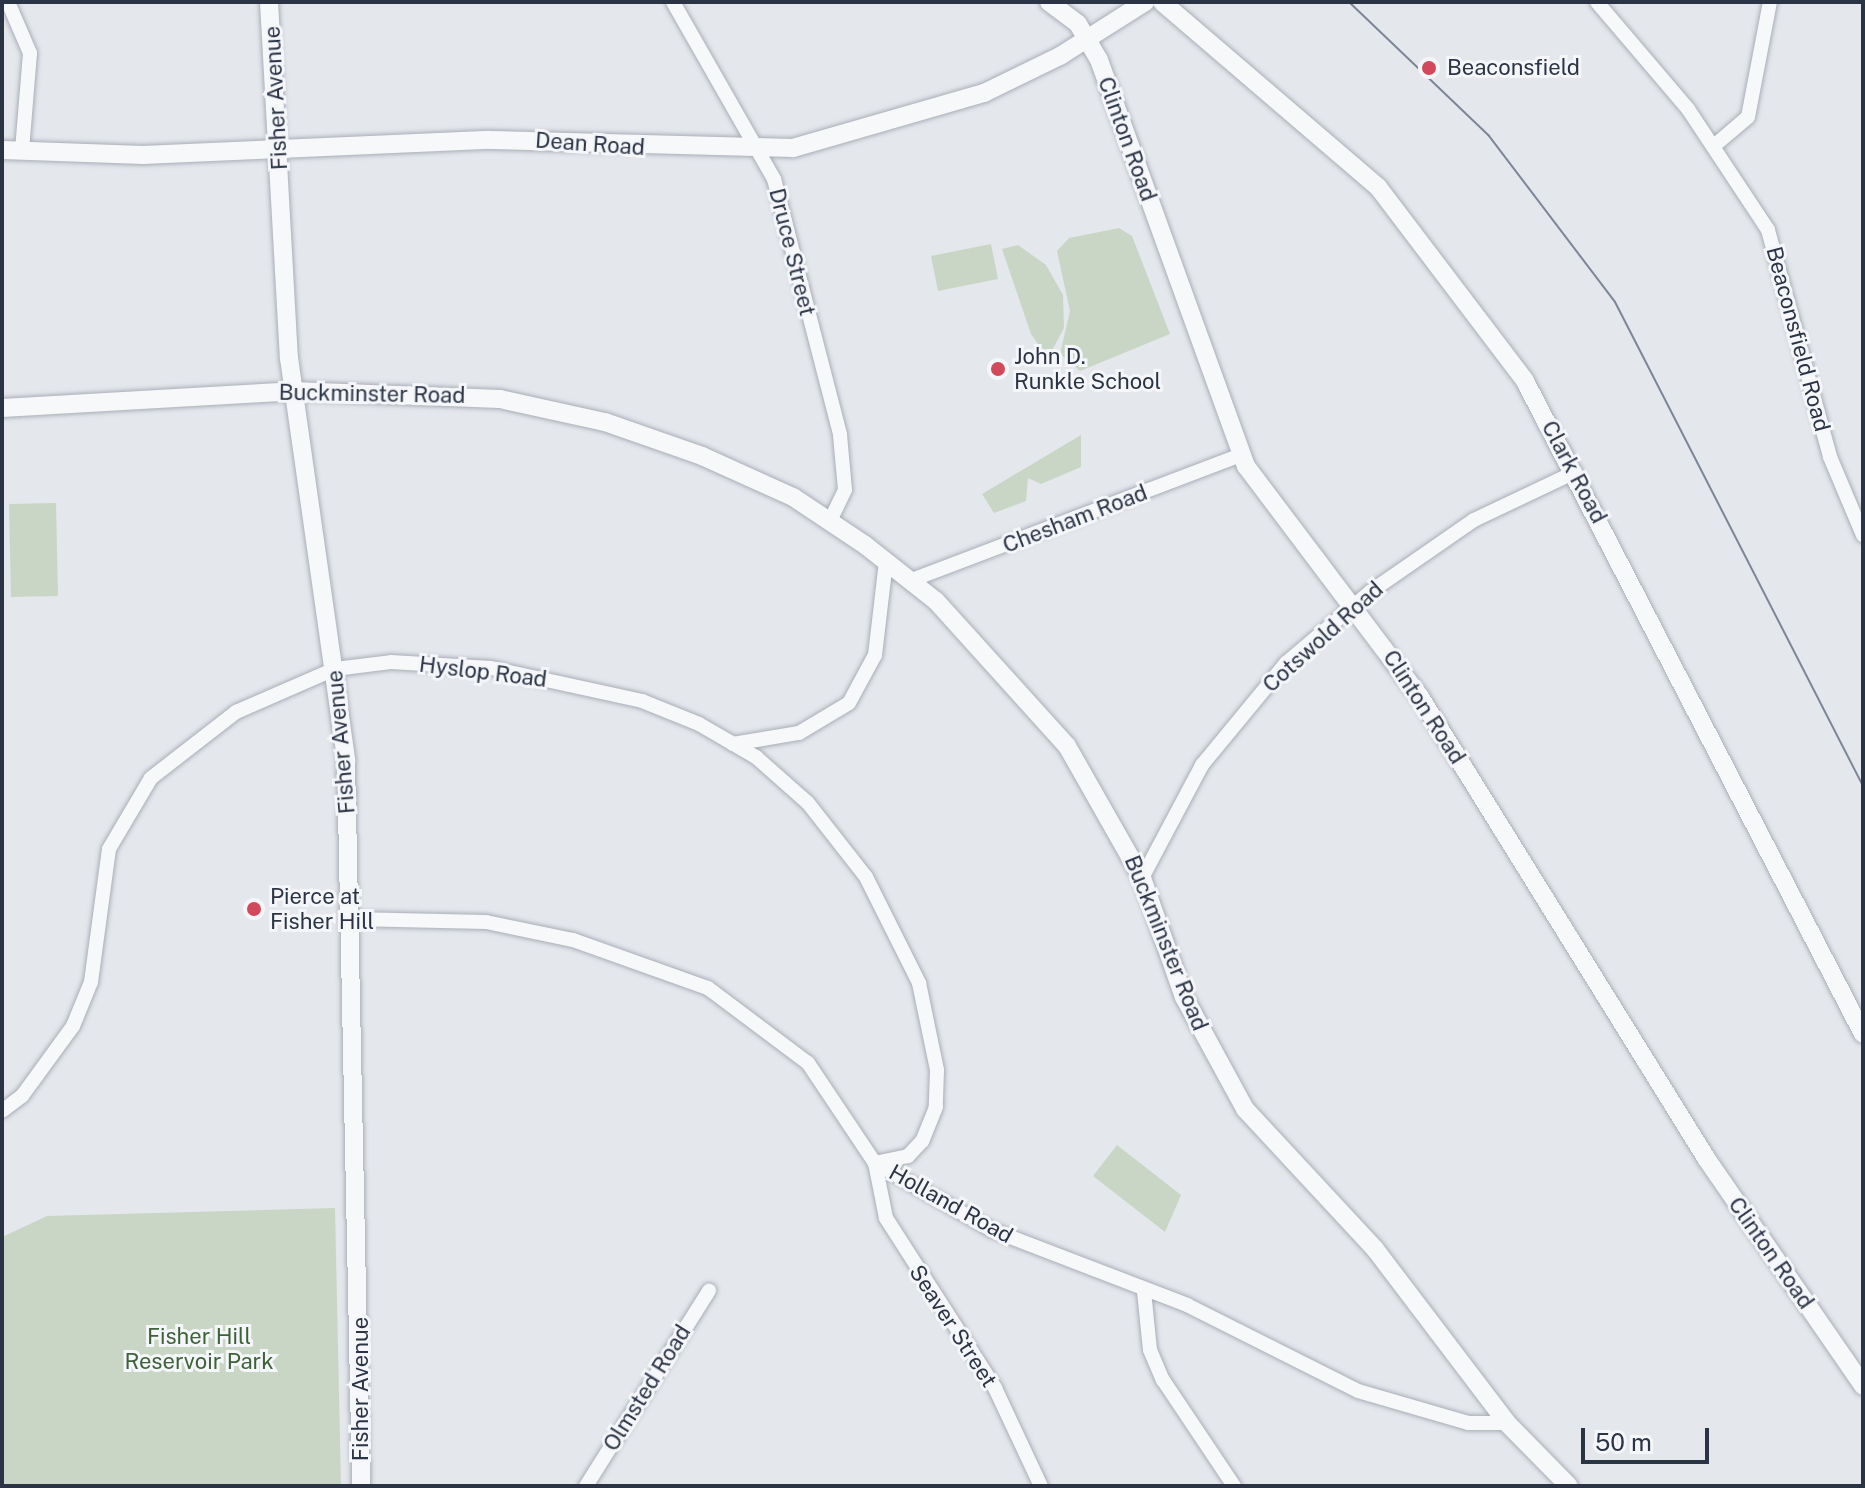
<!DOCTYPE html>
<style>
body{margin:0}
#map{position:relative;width:1865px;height:1488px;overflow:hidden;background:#e4e7ec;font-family:"Public Sans",sans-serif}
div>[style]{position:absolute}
.green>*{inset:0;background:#c9d6c5}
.roads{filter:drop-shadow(0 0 2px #a9aeb7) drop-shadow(0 0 2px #a9aeb7)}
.minor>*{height:14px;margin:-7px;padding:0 7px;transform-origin:7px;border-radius:7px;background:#f7f8fa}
.tertiary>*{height:18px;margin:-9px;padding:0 9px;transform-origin:9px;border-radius:9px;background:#f7f8fa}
.tram>*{height:2px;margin:-1px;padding:0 1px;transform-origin:1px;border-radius:1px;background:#7d8696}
.dots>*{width:22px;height:22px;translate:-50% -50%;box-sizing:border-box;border:4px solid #f4f6f9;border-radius:50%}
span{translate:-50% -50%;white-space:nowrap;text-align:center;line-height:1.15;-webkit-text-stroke:6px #f4f6f9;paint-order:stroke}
.poi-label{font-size:22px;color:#2b3445}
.left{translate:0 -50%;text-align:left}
.street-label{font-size:22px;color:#2b3445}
.park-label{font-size:22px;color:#3f6138}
.frame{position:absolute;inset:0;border:4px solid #2b3445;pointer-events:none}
.scale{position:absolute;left:1581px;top:1428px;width:128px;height:36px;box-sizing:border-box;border:4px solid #2b3445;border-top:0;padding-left:10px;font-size:24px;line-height:28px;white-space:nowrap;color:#2b3445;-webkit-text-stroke:6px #f4f6f9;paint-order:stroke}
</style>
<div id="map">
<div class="green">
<div style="clip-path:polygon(1119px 228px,1132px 236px,1170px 334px,1080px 371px,1060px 354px,1070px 311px,1057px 251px,1069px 238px)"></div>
<div style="clip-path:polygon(991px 244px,998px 279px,938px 291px,931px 256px)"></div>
<div style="clip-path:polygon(1018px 245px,1046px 265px,1063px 295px,1064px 328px,1048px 358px,1031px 334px,1002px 249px)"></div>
<div style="clip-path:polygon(1081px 435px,1081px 467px,1041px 484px,1028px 478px,1026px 501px,994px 513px,982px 494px)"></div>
<div style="clip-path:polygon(56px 503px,58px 596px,11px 597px,9px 504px)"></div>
<div style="clip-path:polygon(1117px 1145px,1181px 1195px,1165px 1232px,1093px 1176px)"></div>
<div style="clip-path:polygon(335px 1208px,341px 1486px,2px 1486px,2px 1237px,47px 1216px)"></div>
</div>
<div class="roads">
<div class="minor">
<div style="left:8px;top:2px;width:56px;rotate:66.7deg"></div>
<div style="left:30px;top:53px;width:98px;rotate:94.7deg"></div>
<div style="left:673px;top:2px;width:204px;rotate:60.3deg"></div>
<div style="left:774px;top:179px;width:264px;rotate:75.5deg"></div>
<div style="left:840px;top:435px;width:55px;rotate:84.8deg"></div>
<div style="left:845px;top:490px;width:34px;rotate:116deg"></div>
<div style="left:1597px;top:2px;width:140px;rotate:49.6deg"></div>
<div style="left:1688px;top:109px;width:145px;rotate:56.5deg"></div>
<div style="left:1768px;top:230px;width:235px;rotate:74.7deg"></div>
<div style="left:1830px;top:457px;width:85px;rotate:67.1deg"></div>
<div style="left:1715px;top:145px;width:43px;rotate:-40.3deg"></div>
<div style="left:1748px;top:117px;width:117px;rotate:-79.2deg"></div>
<div style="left:909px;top:581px;width:355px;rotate:-20.8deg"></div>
<div style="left:733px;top:744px;width:67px;rotate:-9.5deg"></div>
<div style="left:799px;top:733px;width:58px;rotate:-31deg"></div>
<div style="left:849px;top:703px;width:55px;rotate:-61.6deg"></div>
<div style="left:875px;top:655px;width:94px;rotate:-83.3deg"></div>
<div style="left:1142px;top:878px;width:128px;rotate:-62deg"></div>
<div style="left:1202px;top:765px;width:132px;rotate:-50.5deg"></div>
<div style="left:1286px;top:663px;width:110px;rotate:-40.2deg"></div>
<div style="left:1370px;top:592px;width:126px;rotate:-34.7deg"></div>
<div style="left:1474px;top:520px;width:112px;rotate:-25.4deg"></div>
<div style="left:352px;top:919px;width:134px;rotate:1.3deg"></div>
<div style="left:486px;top:922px;width:89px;rotate:11.7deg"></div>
<div style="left:573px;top:940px;width:143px;rotate:19.6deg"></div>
<div style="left:708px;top:988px;width:125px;rotate:36.9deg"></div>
<div style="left:808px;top:1063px;width:120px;rotate:56.2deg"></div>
<div style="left:875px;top:1163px;width:135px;rotate:29.8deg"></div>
<div style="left:992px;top:1230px;width:209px;rotate:21deg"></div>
<div style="left:1187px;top:1305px;width:191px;rotate:26.7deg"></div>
<div style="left:1358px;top:1391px;width:115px;rotate:16.2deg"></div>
<div style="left:1468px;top:1423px;width:39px"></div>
<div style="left:2px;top:1111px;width:25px;rotate:-37deg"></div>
<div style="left:22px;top:1096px;width:87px;rotate:-53.9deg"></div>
<div style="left:73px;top:1026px;width:48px;rotate:-67.8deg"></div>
<div style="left:91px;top:982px;width:134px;rotate:-82.3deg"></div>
<div style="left:109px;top:849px;width:82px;rotate:-59.4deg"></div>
<div style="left:151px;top:778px;width:108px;rotate:-37.8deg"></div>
<div style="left:236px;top:712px;width:108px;rotate:-23.5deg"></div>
<div style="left:335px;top:669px;width:56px;rotate:-7.1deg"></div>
<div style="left:391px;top:662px;width:100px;rotate:3.4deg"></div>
<div style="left:491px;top:668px;width:155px;rotate:12.3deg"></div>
<div style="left:642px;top:701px;width:61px;rotate:22deg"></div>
<div style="left:699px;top:724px;width:66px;rotate:30.1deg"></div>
<div style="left:756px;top:757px;width:69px;rotate:41.5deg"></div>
<div style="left:808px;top:803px;width:94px;rotate:51.9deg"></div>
<div style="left:866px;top:877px;width:119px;rotate:63.4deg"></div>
<div style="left:919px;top:983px;width:89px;rotate:78.3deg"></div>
<div style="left:937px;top:1070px;width:37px;rotate:92deg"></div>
<div style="left:936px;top:1107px;width:37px;rotate:112deg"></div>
<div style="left:922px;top:1141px;width:21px;rotate:133deg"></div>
<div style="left:908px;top:1156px;width:34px;rotate:168deg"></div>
<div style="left:875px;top:1163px;width:56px;rotate:78.7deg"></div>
<div style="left:886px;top:1218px;width:202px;rotate:57.3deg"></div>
<div style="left:995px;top:1388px;width:108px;rotate:64.9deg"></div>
<div style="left:1144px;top:1291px;width:59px;rotate:84.2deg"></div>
<div style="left:1150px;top:1350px;width:33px;rotate:67deg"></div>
<div style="left:1163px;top:1380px;width:128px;rotate:56.2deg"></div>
<div style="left:586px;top:1486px;width:231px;rotate:-57.8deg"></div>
</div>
<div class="tertiary">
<div style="left:269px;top:2px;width:357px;rotate:86.8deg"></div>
<div style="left:289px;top:358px;width:407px;rotate:81.9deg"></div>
<div style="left:346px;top:761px;width:725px;rotate:88.81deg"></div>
<div style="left:1049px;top:2px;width:36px;rotate:37deg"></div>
<div style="left:1078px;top:24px;width:42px;rotate:59.7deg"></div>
<div style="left:1099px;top:60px;width:432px;rotate:70.1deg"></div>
<div style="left:1246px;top:466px;width:289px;rotate:53deg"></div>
<div style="left:1420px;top:697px;width:543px;rotate:58.18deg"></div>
<div style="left:1706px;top:1158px;width:277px;rotate:55.4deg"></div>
<div style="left:1162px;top:2px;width:284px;rotate:40.6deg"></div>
<div style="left:1378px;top:187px;width:243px;rotate:52.8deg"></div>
<div style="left:1525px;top:381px;width:735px;rotate:62.63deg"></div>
<div style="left:2px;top:150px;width:141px;rotate:2deg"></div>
<div style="left:143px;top:155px;width:347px;rotate:-2.5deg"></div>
<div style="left:490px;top:140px;width:303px;rotate:1.5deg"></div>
<div style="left:793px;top:148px;width:199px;rotate:-16.1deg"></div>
<div style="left:984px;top:93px;width:85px;rotate:-26deg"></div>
<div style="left:1060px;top:56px;width:101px;rotate:-32.4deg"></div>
<div style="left:2px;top:408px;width:291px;rotate:-3.3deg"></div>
<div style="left:293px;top:391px;width:207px;rotate:2.2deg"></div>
<div style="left:500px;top:399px;width:107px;rotate:12.4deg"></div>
<div style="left:605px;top:422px;width:103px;rotate:19.3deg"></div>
<div style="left:702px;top:456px;width:100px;rotate:24.3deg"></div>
<div style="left:793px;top:497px;width:87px;rotate:33.7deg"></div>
<div style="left:865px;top:545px;width:90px;rotate:38.3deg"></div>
<div style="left:936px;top:601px;width:195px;rotate:47.9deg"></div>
<div style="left:1067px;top:746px;width:152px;rotate:60.4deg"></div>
<div style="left:1142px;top:878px;width:126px;rotate:70.6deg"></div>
<div style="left:1184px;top:997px;width:128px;rotate:61.4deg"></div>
<div style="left:1245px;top:1109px;width:191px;rotate:47.1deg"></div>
<div style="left:1375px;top:1249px;width:218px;rotate:52.8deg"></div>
<div style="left:1507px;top:1423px;width:88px;rotate:45.5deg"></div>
</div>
</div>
<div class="tram">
<div style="left:1349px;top:2px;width:194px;rotate:43.7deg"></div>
<div style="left:1489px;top:136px;width:208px;rotate:52.8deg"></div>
<div style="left:1615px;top:302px;width:544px;rotate:62.87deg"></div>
</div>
<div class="dots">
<div style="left:1429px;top:68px;background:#d1495b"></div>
<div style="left:998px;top:369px;background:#d1495b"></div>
<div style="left:254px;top:909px;background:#d1495b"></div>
</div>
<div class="poi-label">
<span class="left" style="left:1447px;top:68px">Beaconsfield</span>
<span class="left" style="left:1014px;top:369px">John D.<br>Runkle School</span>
<span class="left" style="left:270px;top:909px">Pierce at<br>Fisher Hill</span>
</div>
<div class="street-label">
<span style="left:276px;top:98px;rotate:-93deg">Fisher Avenue</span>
<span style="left:1127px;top:139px;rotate:70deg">Clinton Road</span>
<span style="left:590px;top:144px;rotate:4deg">Dean Road</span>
<span style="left:792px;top:252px;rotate:76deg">Druce Street</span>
<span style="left:1798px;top:339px;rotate:75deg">Beaconsfield Road</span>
<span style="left:372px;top:394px;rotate:1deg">Buckminster Road</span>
<span style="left:1574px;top:472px;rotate:62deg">Clark Road</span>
<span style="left:1075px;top:519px;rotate:-21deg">Chesham Road</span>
<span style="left:1323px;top:637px;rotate:-42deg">Cotswold Road</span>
<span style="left:483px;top:672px;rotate:7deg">Hyslop Road</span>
<span style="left:1424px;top:707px;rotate:57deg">Clinton Road</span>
<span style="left:341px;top:742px;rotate:-95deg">Fisher Avenue</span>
<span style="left:1166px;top:943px;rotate:68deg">Buckminster Road</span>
<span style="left:951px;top:1204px;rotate:29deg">Holland Road</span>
<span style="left:1771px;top:1253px;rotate:55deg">Clinton Road</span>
<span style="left:953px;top:1326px;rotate:57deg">Seaver Street</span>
<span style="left:647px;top:1388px;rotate:-58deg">Olmsted Road</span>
<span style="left:361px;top:1389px;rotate:-90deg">Fisher Avenue</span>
</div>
<div class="park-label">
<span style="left:199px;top:1349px">Fisher Hill<br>Reservoir Park</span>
</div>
<div class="frame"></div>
<div class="scale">50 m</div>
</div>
